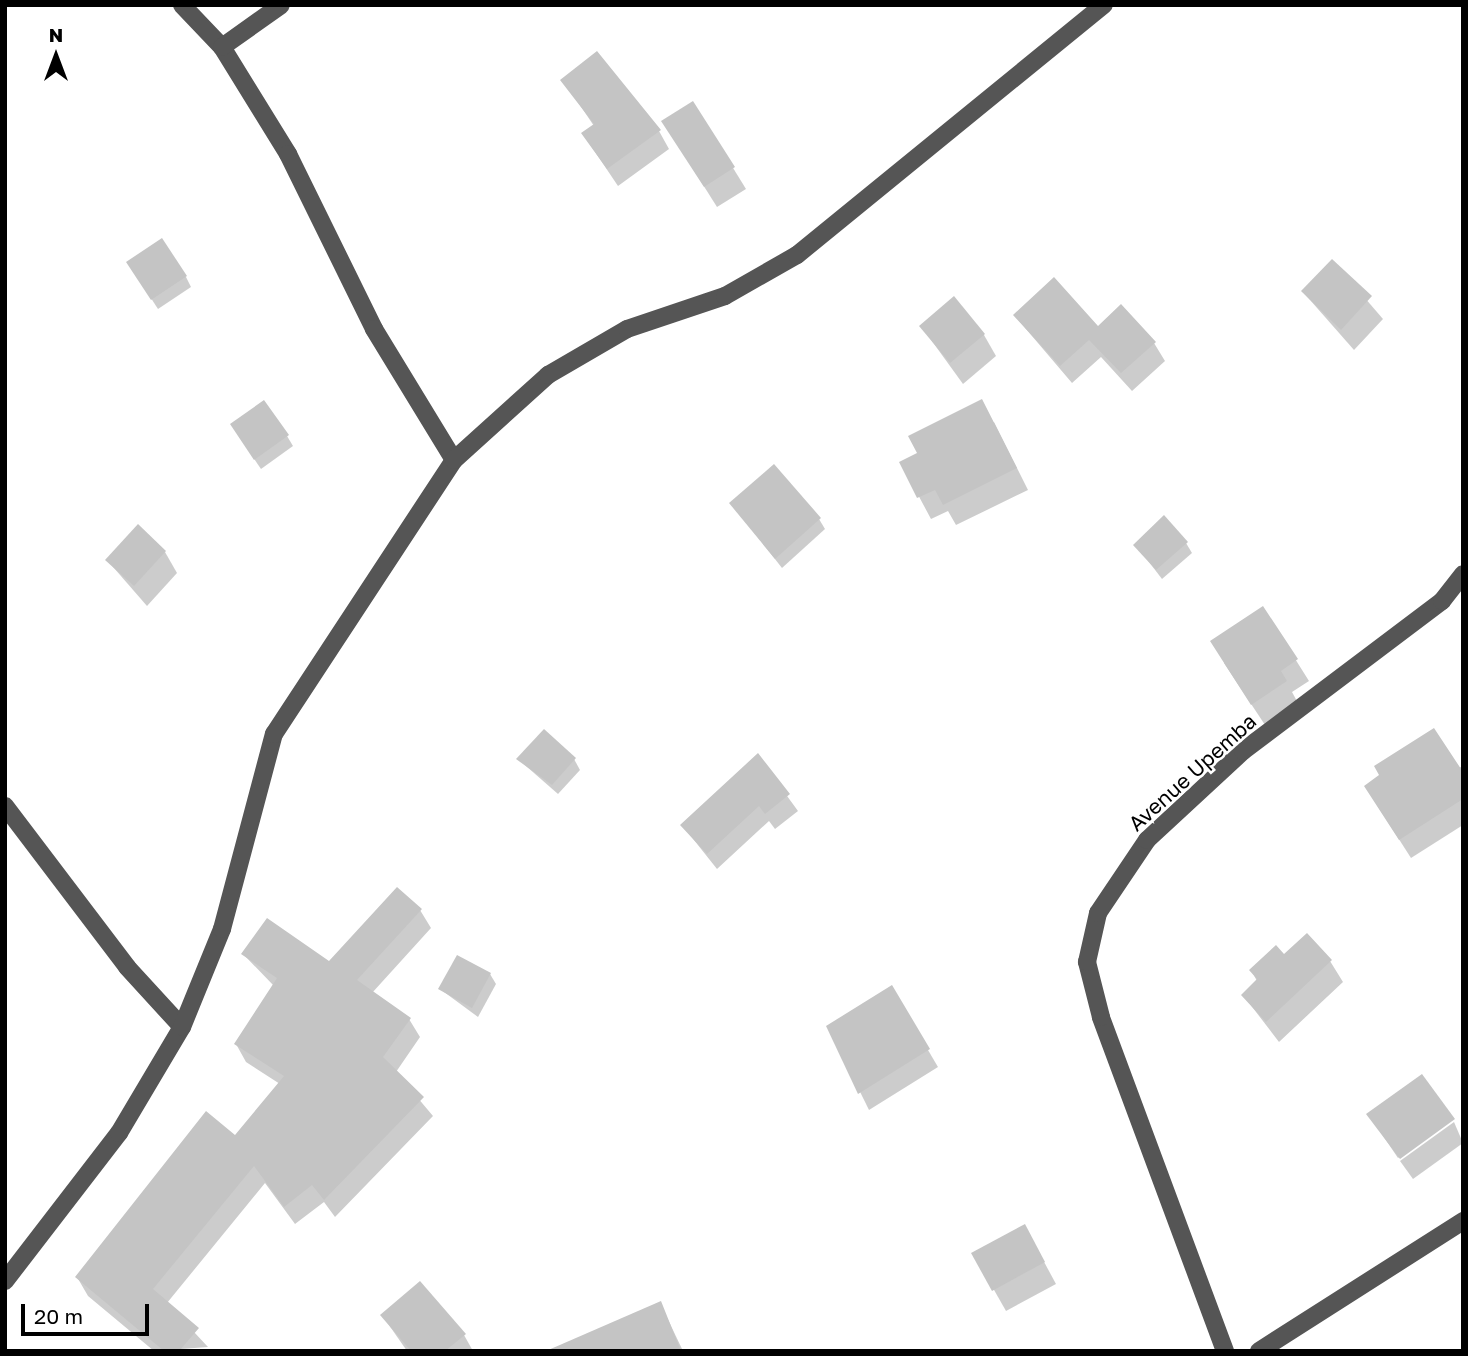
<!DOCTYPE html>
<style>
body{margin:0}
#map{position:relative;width:1468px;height:1356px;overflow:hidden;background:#fff;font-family:"Golos Text",sans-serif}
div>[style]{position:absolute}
.shadow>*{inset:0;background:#0003}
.building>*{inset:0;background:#c4c4c4}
.minor>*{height:18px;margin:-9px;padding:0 9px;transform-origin:9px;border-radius:9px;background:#555}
span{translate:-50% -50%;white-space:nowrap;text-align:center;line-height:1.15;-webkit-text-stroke:5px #fff;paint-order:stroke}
.street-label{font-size:21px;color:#000}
.frame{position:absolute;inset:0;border:7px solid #000;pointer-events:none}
.north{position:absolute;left:21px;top:21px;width:70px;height:70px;-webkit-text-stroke:5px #fff;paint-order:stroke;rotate:0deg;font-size:19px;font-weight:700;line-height:28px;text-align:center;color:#000}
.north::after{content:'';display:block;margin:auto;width:24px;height:32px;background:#000;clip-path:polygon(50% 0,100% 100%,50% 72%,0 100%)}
.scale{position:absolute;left:21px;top:1304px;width:128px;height:32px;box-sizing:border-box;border:4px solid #000;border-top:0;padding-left:9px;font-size:21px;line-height:24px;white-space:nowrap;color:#000;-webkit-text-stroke:5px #fff;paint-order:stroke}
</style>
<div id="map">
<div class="shadow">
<div style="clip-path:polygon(563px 80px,659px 131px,669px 149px,618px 186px,583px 134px,594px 126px)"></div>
<div style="clip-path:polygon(693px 103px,746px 189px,717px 207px,676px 142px)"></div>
<div style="clip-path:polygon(1333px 261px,1383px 319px,1354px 350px,1303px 292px)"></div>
<div style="clip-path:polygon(134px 272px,186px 277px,191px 287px,158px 309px)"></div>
<div style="clip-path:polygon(1015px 316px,1154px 343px,1165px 361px,1132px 391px,1101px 357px,1072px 383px)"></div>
<div style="clip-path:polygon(921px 326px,984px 335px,996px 356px,963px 384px)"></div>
<div style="clip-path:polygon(994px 422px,1028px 490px,956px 525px,948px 511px,931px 519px,901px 463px)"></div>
<div style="clip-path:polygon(238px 435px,287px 436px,293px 446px,261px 469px)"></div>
<div style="clip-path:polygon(731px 503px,819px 519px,825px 529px,782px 568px)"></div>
<div style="clip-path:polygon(1186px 543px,1192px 553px,1162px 579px,1136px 545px)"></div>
<div style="clip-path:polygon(165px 552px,177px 573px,147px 606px,107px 560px)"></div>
<div style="clip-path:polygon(1263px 608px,1309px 681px,1292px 692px,1298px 703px,1265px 725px,1224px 663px)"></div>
<div style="clip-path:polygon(758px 756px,798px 811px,775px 829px,769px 821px,717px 869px,682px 825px)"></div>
<div style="clip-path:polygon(518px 759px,574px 759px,580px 770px,558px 794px)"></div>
<div style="clip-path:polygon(1463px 766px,1463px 825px,1411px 858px,1377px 805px)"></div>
<div style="clip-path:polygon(420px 910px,431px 928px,372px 993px,409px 1019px,420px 1037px,396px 1072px,433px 1116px,335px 1217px,324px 1202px,295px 1224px,265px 1183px,167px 1303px,208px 1347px,154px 1351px,88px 1296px,77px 1277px,235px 1138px,280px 1084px,246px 1062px,236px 1044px,274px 986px,243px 954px,329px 963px)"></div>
<div style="clip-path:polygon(1284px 956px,1330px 961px,1343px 982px,1279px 1042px,1243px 995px,1257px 981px,1251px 970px)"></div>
<div style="clip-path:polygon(490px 974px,496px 984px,478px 1017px,440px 989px)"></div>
<div style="clip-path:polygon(891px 987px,938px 1067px,869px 1110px,828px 1027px)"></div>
<div style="clip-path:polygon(1369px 1115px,1453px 1119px,1398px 1158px)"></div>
<div style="clip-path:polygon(1454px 1122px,1463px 1143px,1413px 1179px,1400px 1161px)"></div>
<div style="clip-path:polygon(1036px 1247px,1056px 1284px,1006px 1311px,973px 1253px)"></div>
<div style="clip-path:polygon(660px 1303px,683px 1351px,595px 1351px)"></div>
<div style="clip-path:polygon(382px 1315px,464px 1335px,473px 1351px,407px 1351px)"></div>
</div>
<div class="building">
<div style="clip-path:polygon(597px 51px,661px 130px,607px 169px,581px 133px,594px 124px,560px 80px)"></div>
<div style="clip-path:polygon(693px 101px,735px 167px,704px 187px,661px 121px)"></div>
<div style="clip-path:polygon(162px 238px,187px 276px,151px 300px,126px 262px)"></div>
<div style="clip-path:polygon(1332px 259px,1372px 296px,1341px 330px,1301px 291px)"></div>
<div style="clip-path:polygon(1054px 277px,1098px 326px,1121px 304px,1156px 342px,1121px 373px,1089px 340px,1060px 366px,1013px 315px)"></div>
<div style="clip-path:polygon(954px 296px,985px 334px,950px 363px,919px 326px)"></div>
<div style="clip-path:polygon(982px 399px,1017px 468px,943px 505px,935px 490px,917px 498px,899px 462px,917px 453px,908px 436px)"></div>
<div style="clip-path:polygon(264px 400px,289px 435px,254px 460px,230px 424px)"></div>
<div style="clip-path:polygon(774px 464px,821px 518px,775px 559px,729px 503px)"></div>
<div style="clip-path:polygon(1164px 515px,1188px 542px,1156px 570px,1133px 545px)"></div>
<div style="clip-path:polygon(138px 524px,166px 551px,134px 586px,105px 560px)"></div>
<div style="clip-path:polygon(1263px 606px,1298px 659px,1281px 671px,1287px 681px,1251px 705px,1210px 641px)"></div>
<div style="clip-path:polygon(1434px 728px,1463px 772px,1463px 799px,1399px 840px,1364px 786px,1379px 775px,1374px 766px)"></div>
<div style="clip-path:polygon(544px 729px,576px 758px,552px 785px,516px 759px)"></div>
<div style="clip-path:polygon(758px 753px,790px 794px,765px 814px,759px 806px,707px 854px,680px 825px)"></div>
<div style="clip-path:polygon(397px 887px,422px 909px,357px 980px,411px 1018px,383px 1057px,424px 1097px,324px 1200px,312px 1185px,284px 1207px,254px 1166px,153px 1289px,199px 1328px,179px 1351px,164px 1351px,75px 1277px,206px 1111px,235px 1135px,284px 1076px,234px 1044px,277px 978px,241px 954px,267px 918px,329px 961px)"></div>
<div style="clip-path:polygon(1307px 933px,1332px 960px,1266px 1022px,1241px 995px,1257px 979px,1249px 970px,1276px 945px,1284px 954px)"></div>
<div style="clip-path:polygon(457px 955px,491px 973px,472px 1008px,438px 989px)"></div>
<div style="clip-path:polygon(892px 985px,930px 1049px,858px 1094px,826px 1026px)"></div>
<div style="clip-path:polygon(1422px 1074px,1455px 1119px,1400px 1159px,1366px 1114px)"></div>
<div style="clip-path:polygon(1025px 1224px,1045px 1262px,992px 1291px,971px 1253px)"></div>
<div style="clip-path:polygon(420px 1281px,466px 1334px,445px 1351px,411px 1351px,380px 1315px)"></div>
<div style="clip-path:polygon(661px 1301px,681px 1351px,546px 1351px)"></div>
</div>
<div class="minor">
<div style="left:182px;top:5px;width:58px;rotate:46.4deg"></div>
<div style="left:222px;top:47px;width:126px;rotate:58.3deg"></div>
<div style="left:288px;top:154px;width:195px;rotate:63.8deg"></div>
<div style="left:374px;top:329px;width:153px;rotate:58.6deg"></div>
<div style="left:222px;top:47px;width:72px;rotate:-35.4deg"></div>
<div style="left:5px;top:806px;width:202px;rotate:52.8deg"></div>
<div style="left:127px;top:967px;width:81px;rotate:47.5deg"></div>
<div style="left:5px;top:1281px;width:187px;rotate:-52.4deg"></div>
<div style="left:119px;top:1133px;width:123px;rotate:-59.3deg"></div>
<div style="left:182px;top:1027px;width:106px;rotate:-67.8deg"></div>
<div style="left:222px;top:929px;width:202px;rotate:-75.1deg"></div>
<div style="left:274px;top:734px;width:328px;rotate:-56.7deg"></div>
<div style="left:454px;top:460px;width:127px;rotate:-42.1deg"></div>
<div style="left:548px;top:375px;width:91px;rotate:-30.2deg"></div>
<div style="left:627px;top:329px;width:103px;rotate:-18.6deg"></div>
<div style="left:725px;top:296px;width:83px;rotate:-29.7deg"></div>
<div style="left:797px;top:255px;width:396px;rotate:-39.2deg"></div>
<div style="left:1225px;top:1351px;width:356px;rotate:-110.4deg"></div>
<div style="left:1101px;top:1017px;width:57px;rotate:-104.3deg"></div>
<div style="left:1087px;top:962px;width:50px;rotate:-77.3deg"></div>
<div style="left:1098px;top:913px;width:88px;rotate:-56.1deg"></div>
<div style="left:1147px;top:840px;width:131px;rotate:-42.8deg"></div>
<div style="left:1243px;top:751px;width:249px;rotate:-37deg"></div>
<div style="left:1442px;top:601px;width:34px;rotate:-52deg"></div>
<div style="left:1259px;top:1351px;width:242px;rotate:-32.5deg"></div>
</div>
<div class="street-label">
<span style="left:1192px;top:772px;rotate:-42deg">Avenue Upemba</span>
</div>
<div class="frame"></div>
<div class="north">N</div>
<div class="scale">20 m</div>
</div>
